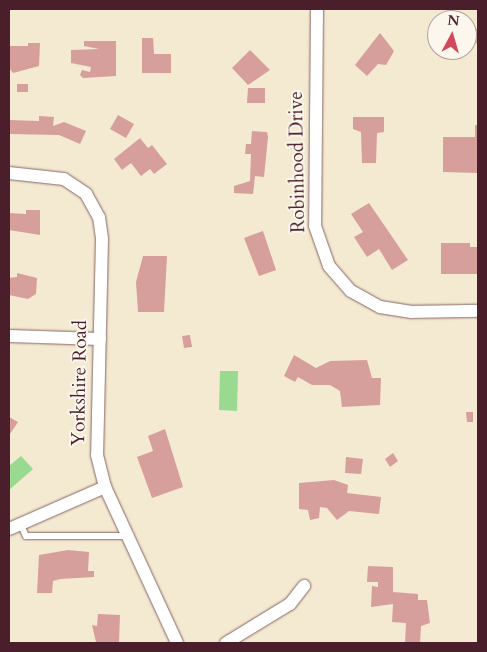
<!DOCTYPE html>
<style>
body{margin:0}
#map{position:relative;width:487px;height:652px;overflow:hidden;background:#f4e9d1;font-family:Cardo,serif}
div>[style]{position:absolute}
.green>*{inset:0;background:#99d990}
.building>*{inset:0;background:#d79f9b}
.round{border-radius:50%}
.roads{filter:drop-shadow(0 0 1px #866665) drop-shadow(0 0 1px #866665)}
.lane>*{height:6px;margin:-3px;padding:0 3px;transform-origin:3px;border-radius:3px;background:#fff}
.street>*{height:12px;margin:-6px;padding:0 6px;transform-origin:6px;border-radius:6px;background:#fff}
span{translate:-50% -50%;white-space:nowrap;text-align:center;line-height:1.15;-webkit-text-stroke:4px #fbf7ec;paint-order:stroke}
.street-label{font-size:19px;color:#4a1f2b}
.frame{position:absolute;inset:0;border:10px solid #4a1f2b;pointer-events:none}
.north{position:absolute;left:427px;top:10px;width:50px;height:50px;box-sizing:border-box;background:#fbf7ec;border:1px solid #b4a19f;border-radius:50%;rotate:6deg;font-size:14px;font-weight:700;line-height:20px;text-align:center;color:#4a1f2b}
.north::after{content:'';display:block;margin:auto;width:18px;height:22px;background:#d1495b;clip-path:polygon(50% 0,100% 100%,50% 72%,0 100%)}
</style>
<div id="map">
<div class="green">
<div style="clip-path:polygon(220px 371px,238px 371px,237px 411px,219px 410px)"></div>
<div style="clip-path:polygon(21px 456px,33px 469px,9px 490px,9px 466px)"></div>
</div>
<div class="building">
<div class="round" style="left:465px;top:28px;width:16px;height:16px"></div>
<div style="clip-path:polygon(380px 33px,394px 51px,386px 65px,378px 64px,367px 76px,355px 65px)"></div>
<div style="clip-path:polygon(142px 38px,153px 38px,154px 54px,171px 54px,171px 73px,142px 73px)"></div>
<div style="clip-path:polygon(84px 41px,116px 41px,116px 76px,83px 78px,80px 75px,82px 70px,90px 72px,91px 67px,71px 63px,71px 50px,99px 49px,84px 46px)"></div>
<div style="clip-path:polygon(28px 43px,40px 43px,39px 66px,13px 73px,9px 68px,9px 46px,28px 46px)"></div>
<div style="clip-path:polygon(250px 50px,270px 70px,248px 85px,232px 68px)"></div>
<div style="clip-path:polygon(17px 84px,28px 84px,28px 92px,17px 92px)"></div>
<div style="clip-path:polygon(248px 88px,265px 88px,265px 103px,247px 103px)"></div>
<div style="clip-path:polygon(118px 115px,134px 124px,126px 138px,110px 129px)"></div>
<div style="clip-path:polygon(39px 116px,54px 117px,53px 126px,64px 122px,86px 131px,80px 144px,59px 135px,9px 134px,9px 120px,39px 121px)"></div>
<div style="clip-path:polygon(353px 117px,384px 117px,384px 132px,377px 133px,376px 163px,362px 163px,361px 132px,353px 129px)"></div>
<div style="clip-path:polygon(475px 125px,478px 125px,478px 173px,443px 172px,443px 137px,475px 137px)"></div>
<div style="clip-path:polygon(252px 131px,267px 132px,268px 137px,264px 177px,255px 176px,253px 194px,234px 193px,234px 186px,250px 181px,251px 154px,245px 154px,246px 144px,251px 144px)"></div>
<div style="clip-path:polygon(140px 138px,148px 148px,152px 145px,167px 164px,154px 174px,150px 169px,141px 176px,131px 163px,122px 170px,114px 159px)"></div>
<div style="clip-path:polygon(369px 203px,408px 260px,392px 270px,379px 249px,367px 257px,354px 237px,363px 232px,351px 214px)"></div>
<div style="clip-path:polygon(26px 210px,40px 210px,40px 235px,9px 230px,9px 213px,26px 214px)"></div>
<div style="clip-path:polygon(263px 231px,276px 270px,259px 276px,244px 238px)"></div>
<div style="clip-path:polygon(441px 243px,470px 243px,470px 247px,478px 247px,478px 274px,441px 274px)"></div>
<div style="clip-path:polygon(143px 256px,167px 256px,164px 312px,138px 312px,136px 282px)"></div>
<div style="clip-path:polygon(17px 273px,37px 278px,36px 294px,28px 299px,9px 295px,9px 278px,17px 277px)"></div>
<div style="clip-path:polygon(190px 335px,192px 347px,184px 348px,182px 336px)"></div>
<div style="clip-path:polygon(294px 355px,316px 368px,330px 361px,367px 360px,372px 378px,381px 378px,380px 405px,342px 407px,340px 391px,330px 385px,312px 385px,298px 377px,295px 382px,284px 376px)"></div>
<div style="clip-path:polygon(466px 412px,473px 412px,473px 422px,467px 422px)"></div>
<div style="clip-path:polygon(9px 417px,18px 422px,10px 434px,9px 433px)"></div>
<div style="clip-path:polygon(165px 429px,183px 487px,152px 498px,137px 457px,153px 451px,148px 436px)"></div>
<div style="clip-path:polygon(393px 453px,398px 461px,390px 467px,385px 459px)"></div>
<div style="clip-path:polygon(346px 457px,363px 459px,361px 474px,345px 473px)"></div>
<div style="clip-path:polygon(334px 480px,348px 485px,347px 493px,381px 497px,379px 514px,349px 511px,337px 520px,327px 508px,320px 507px,319px 518px,310px 520px,308px 510px,299px 509px,299px 483px)"></div>
<div style="clip-path:polygon(68px 550px,89px 552px,88px 571px,94px 571px,94px 577px,60px 579px,53px 581px,52px 593px,37px 593px,39px 555px)"></div>
<div style="clip-path:polygon(368px 566px,393px 567px,393px 592px,418px 594px,418px 600px,427px 600px,430px 623px,421px 626px,420px 643px,405px 643px,406px 623px,392px 622px,393px 604px,371px 607px,372px 586px,378px 587px,378px 582px,367px 582px)"></div>
<div style="clip-path:polygon(98px 614px,120px 615px,119px 643px,90px 643px,96px 642px,92px 625px,97px 626px)"></div>
</div>
<div class="roads">
<div class="lane">
<div style="left:21px;top:525px;width:12px;rotate:66deg"></div>
<div style="left:26px;top:536px;width:102px"></div>
</div>
<div class="street">
<div style="left:317px;top:9px;width:217px;rotate:90.5deg"></div>
<div style="left:315px;top:226px;width:42px;rotate:70.7deg"></div>
<div style="left:329px;top:266px;width:33px;rotate:49deg"></div>
<div style="left:351px;top:291px;width:33px;rotate:29deg"></div>
<div style="left:380px;top:307px;width:32px;rotate:9deg"></div>
<div style="left:412px;top:312px;width:66px;rotate:-0.9deg"></div>
<div style="left:9px;top:173px;width:55px;rotate:6.2deg"></div>
<div style="left:64px;top:179px;width:27px;rotate:34deg"></div>
<div style="left:86px;top:194px;width:26px;rotate:61deg"></div>
<div style="left:99px;top:217px;width:22px;rotate:82deg"></div>
<div style="left:102px;top:239px;width:216px;rotate:91.3deg"></div>
<div style="left:97px;top:455px;width:33px;rotate:76deg"></div>
<div style="left:105px;top:487px;width:172px;rotate:65.2deg"></div>
<div style="left:9px;top:336px;width:91px;rotate:1.9deg"></div>
<div style="left:9px;top:529px;width:105px;rotate:-23.6deg"></div>
<div style="left:226px;top:643px;width:75px;rotate:-31.4deg"></div>
<div style="left:290px;top:604px;width:23px;rotate:-52deg"></div>
</div>
</div>
<div class="street-label">
<span style="left:298px;top:162px;rotate:-91deg">Robinhood Drive</span>
<span style="left:80px;top:383px;rotate:-89deg">Yorkshire Road</span>
</div>
<div class="frame"></div>
<div class="north">N</div>
</div>
